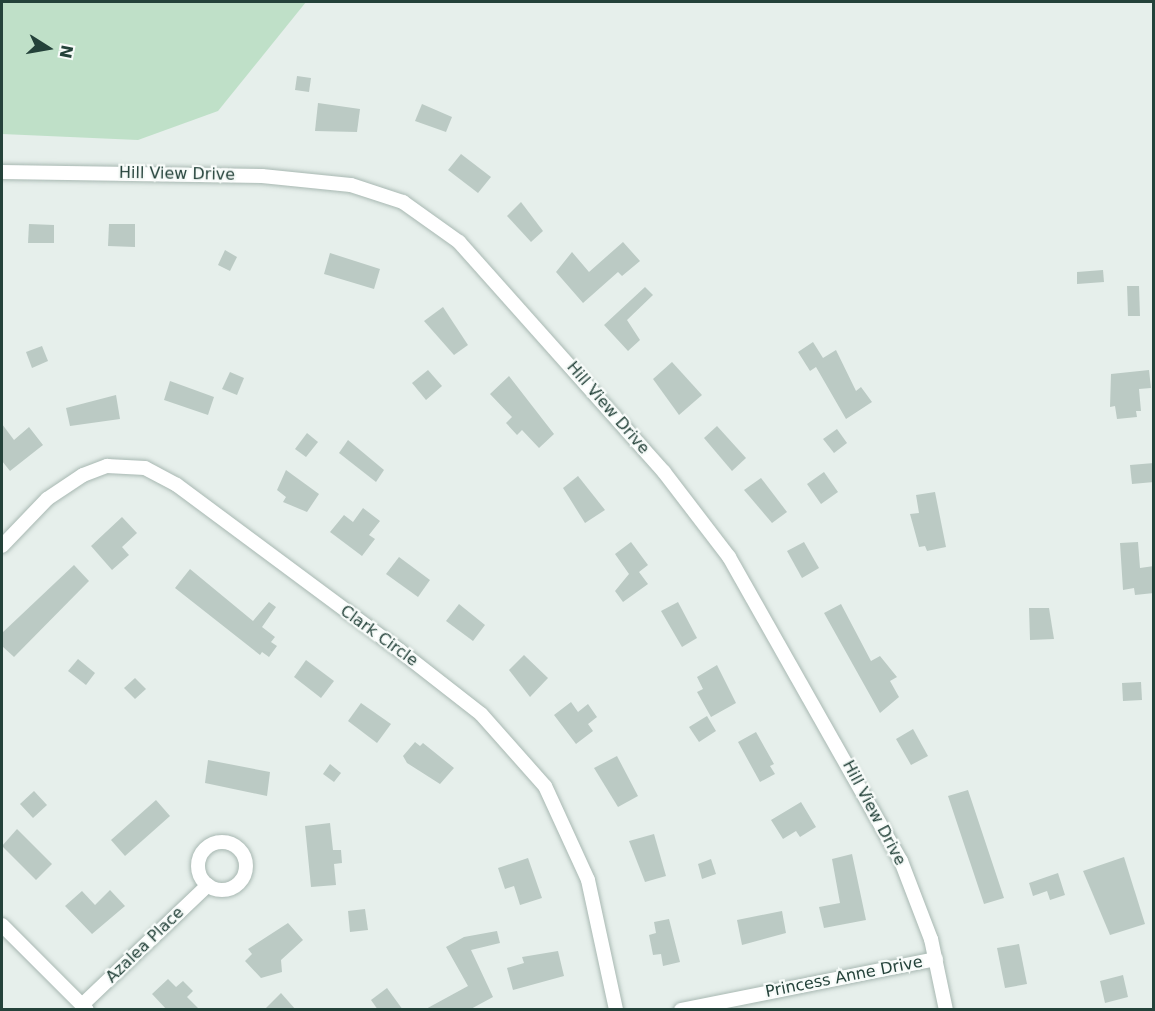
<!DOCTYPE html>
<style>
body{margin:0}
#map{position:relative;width:1155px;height:1011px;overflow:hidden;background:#e6efeb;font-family:"DejaVu Sans",sans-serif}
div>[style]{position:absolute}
.green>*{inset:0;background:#bfe0c8}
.building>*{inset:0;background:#bbcac4}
.roads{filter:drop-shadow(0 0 2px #a8b8b2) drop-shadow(0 0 2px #a8b8b2)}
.street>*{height:14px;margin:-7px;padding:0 7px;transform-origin:7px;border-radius:7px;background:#fff}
.street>.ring{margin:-7px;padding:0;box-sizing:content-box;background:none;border:14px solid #fff;border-radius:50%}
span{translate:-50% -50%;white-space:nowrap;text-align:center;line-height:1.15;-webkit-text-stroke:4.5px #f7fbf9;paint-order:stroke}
.street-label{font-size:16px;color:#24423a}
.frame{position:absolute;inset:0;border:3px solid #24423a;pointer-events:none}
.north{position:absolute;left:18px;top:18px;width:60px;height:60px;-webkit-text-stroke:4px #f7fbf9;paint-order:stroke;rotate:101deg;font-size:16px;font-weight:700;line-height:24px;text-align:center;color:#24423a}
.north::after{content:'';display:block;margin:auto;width:21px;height:27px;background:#24423a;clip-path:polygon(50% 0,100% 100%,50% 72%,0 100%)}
</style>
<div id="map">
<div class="green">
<div style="clip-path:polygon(2px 2px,306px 2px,218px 111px,138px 140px,2px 134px)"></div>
</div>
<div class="building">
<div style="clip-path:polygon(297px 76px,311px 78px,309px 92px,295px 90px)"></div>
<div style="clip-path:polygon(318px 103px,360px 109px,357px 132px,315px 131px)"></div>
<div style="clip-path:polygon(422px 104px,452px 117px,446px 132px,415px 121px)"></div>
<div style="clip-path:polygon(461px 154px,491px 177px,478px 193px,448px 170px)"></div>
<div style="clip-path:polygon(521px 202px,543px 231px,531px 242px,507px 216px)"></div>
<div style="clip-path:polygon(29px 224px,54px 225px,54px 243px,28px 243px)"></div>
<div style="clip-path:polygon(109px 224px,135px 224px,135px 247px,108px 246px)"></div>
<div style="clip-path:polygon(623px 242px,640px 261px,622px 276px,618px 272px,583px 303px,556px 272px,572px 252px,589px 272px)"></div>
<div style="clip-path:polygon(225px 250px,237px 257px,230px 271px,218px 265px)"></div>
<div style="clip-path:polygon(330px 253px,380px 269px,374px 289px,324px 274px)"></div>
<div style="clip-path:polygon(1103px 270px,1104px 282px,1077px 284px,1077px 272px)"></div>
<div style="clip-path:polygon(1127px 286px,1139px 286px,1140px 316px,1128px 316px)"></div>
<div style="clip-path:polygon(645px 287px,653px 295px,627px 320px,640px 340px,628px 351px,604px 325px)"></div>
<div style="clip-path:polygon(443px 307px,468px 345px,454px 355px,424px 321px)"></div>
<div style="clip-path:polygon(813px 342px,823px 358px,836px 350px,856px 391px,861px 387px,872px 402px,846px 419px,816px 367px,810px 371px,798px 352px)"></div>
<div style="clip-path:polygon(42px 346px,48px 361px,32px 368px,26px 352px)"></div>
<div style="clip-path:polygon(672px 362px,702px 395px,679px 415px,653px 379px)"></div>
<div style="clip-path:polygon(428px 370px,442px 386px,426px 400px,412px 383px)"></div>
<div style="clip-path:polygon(1149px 370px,1151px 388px,1139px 389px,1141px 411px,1136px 411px,1137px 417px,1117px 419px,1115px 406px,1110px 407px,1111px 374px)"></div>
<div style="clip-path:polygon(230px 372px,244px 378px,237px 395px,222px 389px)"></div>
<div style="clip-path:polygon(509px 376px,554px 434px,539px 448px,522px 430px,517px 435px,506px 423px,512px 417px,490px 394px)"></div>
<div style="clip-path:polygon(170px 381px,214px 397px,208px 415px,164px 400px)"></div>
<div style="clip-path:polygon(116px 395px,120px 419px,70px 426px,66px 408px)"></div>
<div style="clip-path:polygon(2px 424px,14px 440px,29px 427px,43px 445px,10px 471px,2px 461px)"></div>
<div style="clip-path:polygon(717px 426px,746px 458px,732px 471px,704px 438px)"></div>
<div style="clip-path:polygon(837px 429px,847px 443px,834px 453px,823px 439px)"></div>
<div style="clip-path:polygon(307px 433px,318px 442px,306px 457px,295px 449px)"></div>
<div style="clip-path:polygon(348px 440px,384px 470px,376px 482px,339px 453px)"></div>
<div style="clip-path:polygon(1154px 463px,1154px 482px,1132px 484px,1130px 465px)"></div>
<div style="clip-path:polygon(286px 470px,319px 494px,307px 512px,283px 502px,286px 497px,277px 490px)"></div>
<div style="clip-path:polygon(824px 472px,838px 492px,821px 504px,807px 484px)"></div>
<div style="clip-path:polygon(578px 476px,605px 510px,585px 523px,563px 488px)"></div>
<div style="clip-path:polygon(761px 478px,787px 512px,772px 523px,744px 490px)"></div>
<div style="clip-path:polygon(935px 492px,946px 547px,927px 551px,925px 546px,919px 547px,910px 514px,919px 513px,916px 495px)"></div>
<div style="clip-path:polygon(363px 508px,380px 521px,369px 535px,375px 539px,362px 556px,330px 532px,344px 515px,353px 522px)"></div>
<div style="clip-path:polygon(122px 517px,137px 533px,122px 547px,129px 555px,112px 570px,91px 546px)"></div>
<div style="clip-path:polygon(631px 542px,648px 565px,639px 572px,648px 584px,623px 602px,615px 591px,629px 574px,615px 554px)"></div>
<div style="clip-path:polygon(804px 542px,819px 568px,802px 578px,787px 551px)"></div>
<div style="clip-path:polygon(1138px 542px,1140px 568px,1154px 566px,1154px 593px,1135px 595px,1134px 588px,1123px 590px,1120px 543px)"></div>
<div style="clip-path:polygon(399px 557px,430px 580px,418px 597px,386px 574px)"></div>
<div style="clip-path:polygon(74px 565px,89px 581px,14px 657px,2px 646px,2px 633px)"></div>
<div style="clip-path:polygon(190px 569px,253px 621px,269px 602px,276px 607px,262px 627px,275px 637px,271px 642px,277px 646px,269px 657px,262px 652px,260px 655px,175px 588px)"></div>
<div style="clip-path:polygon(678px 602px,697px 638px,682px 647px,661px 611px)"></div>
<div style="clip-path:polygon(459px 604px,485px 625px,473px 641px,446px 621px)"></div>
<div style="clip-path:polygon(841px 604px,871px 661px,880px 656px,897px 677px,890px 681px,899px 697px,880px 713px,824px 613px)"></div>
<div style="clip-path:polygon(1029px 608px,1049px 608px,1054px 639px,1030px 640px)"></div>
<div style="clip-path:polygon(524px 655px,548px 678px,530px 697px,509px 670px)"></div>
<div style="clip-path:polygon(78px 659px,95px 673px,86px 685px,68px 671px)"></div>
<div style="clip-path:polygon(306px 660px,334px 681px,321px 698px,294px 677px)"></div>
<div style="clip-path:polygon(717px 665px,736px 703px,711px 717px,697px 692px,703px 689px,697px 677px)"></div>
<div style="clip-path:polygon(135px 678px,146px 689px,135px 699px,124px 688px)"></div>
<div style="clip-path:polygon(1141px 682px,1142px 700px,1123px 701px,1122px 683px)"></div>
<div style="clip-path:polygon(571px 702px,578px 712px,588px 704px,597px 717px,588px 724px,593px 731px,576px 744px,554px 715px)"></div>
<div style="clip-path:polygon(361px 703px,391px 724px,377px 743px,348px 721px)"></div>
<div style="clip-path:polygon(707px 716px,716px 731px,699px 742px,689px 727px)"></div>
<div style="clip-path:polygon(913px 729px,928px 756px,911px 765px,896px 739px)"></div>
<div style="clip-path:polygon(756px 732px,774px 764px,770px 766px,775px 774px,760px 782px,738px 742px)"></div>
<div style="clip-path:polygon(415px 742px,420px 746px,423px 743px,454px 768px,440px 784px,407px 763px,403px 756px)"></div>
<div style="clip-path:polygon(617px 756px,638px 796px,618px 807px,594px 768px)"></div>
<div style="clip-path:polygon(208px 760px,270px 772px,267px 796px,205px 783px)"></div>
<div style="clip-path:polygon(330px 764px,341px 773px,334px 782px,323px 774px)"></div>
<div style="clip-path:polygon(968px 790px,1004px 898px,984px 904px,948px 796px)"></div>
<div style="clip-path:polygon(34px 791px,47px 805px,33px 818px,20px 804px)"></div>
<div style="clip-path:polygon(156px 800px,170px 816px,125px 856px,111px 840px)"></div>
<div style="clip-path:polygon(801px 802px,816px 827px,800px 837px,796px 831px,783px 839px,771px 820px)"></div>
<div style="clip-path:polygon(330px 823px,333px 850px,341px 850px,342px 863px,334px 864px,336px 885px,311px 887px,305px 826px)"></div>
<div style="clip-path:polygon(17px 829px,52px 864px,36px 880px,2px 846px)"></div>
<div style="clip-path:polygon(654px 834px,666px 876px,645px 882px,629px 841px)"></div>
<div style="clip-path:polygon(852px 854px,866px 920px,824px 928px,819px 907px,840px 903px,832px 859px)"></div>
<div style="clip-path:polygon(1124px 857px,1145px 924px,1110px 935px,1083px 871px)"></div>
<div style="clip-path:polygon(528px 858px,542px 898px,520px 905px,514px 886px,505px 889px,498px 868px)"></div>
<div style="clip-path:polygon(711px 859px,716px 874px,702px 879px,698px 864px)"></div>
<div style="clip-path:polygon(1058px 873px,1065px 895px,1050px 900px,1047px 891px,1033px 896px,1029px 883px)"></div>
<div style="clip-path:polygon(110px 890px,125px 906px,92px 934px,65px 906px,82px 891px,95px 905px)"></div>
<div style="clip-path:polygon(365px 909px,368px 930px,350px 932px,348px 911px)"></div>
<div style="clip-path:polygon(782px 911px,786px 933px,742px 945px,737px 920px)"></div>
<div style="clip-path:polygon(669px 919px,680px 962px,663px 966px,661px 954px,653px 955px,649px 935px,656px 933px,654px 922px)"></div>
<div style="clip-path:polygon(288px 923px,303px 940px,281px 960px,282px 972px,261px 978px,245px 961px,252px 954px,248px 949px)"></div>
<div style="clip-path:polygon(497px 931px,500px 943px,471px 950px,493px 997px,469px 1010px,424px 1010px,468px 986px,446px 947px,464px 937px)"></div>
<div style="clip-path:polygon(1019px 944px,1027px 984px,1005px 988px,997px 948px)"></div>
<div style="clip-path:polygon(558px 951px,564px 976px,513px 990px,507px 968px,524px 963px,522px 957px)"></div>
<div style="clip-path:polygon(1123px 975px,1128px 997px,1105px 1003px,1100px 981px)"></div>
<div style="clip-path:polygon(168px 979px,176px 987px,183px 981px,193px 991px,187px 997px,200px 1010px,167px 1010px,152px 994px)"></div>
<div style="clip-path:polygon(387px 988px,403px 1010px,378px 1010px,371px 1000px)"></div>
<div style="clip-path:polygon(281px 993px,296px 1010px,264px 1010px)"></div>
</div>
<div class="roads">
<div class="street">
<div style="left:2px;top:172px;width:260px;rotate:0.9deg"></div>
<div style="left:262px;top:176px;width:89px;rotate:5.8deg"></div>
<div style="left:351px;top:185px;width:55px;rotate:18.1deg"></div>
<div style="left:403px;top:202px;width:69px;rotate:35.5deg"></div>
<div style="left:459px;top:242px;width:308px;rotate:48.3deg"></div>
<div style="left:664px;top:472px;width:107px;rotate:52.6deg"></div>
<div style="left:729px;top:557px;width:349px;rotate:60.5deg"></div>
<div style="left:901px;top:861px;width:84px;rotate:69deg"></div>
<div style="left:931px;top:939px;width:73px;rotate:78.1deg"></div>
<div style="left:2px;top:546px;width:65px;rotate:-46.2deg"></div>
<div style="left:47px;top:499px;width:43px;rotate:-33.7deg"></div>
<div style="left:83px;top:475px;width:26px;rotate:-21deg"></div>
<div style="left:107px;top:466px;width:38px;rotate:3deg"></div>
<div style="left:145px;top:468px;width:36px;rotate:28deg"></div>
<div style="left:177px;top:485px;width:277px;rotate:36.6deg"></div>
<div style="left:399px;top:650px;width:104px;rotate:38deg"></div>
<div style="left:481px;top:714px;width:96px;rotate:48.4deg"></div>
<div style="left:545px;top:786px;width:103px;rotate:65.4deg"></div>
<div style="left:588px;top:880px;width:133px;rotate:77.8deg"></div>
<div class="ring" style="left:198px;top:842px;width:34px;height:34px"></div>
<div style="left:2px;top:925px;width:120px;rotate:45deg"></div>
<div style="left:82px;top:1005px;width:174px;rotate:-43.6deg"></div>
<div style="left:681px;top:1010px;width:260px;rotate:-11.3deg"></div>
</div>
</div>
<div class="street-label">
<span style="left:177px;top:174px;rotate:1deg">Hill View Drive</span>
<span style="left:608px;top:408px;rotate:49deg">Hill View Drive</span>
<span style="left:379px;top:636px;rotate:36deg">Clark Circle</span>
<span style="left:874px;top:813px;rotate:62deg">Hill View Drive</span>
<span style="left:145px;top:945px;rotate:-44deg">Azalea Place</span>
<span style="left:844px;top:977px;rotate:-11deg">Princess Anne Drive</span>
</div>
<div class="frame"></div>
<div class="north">N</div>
</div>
